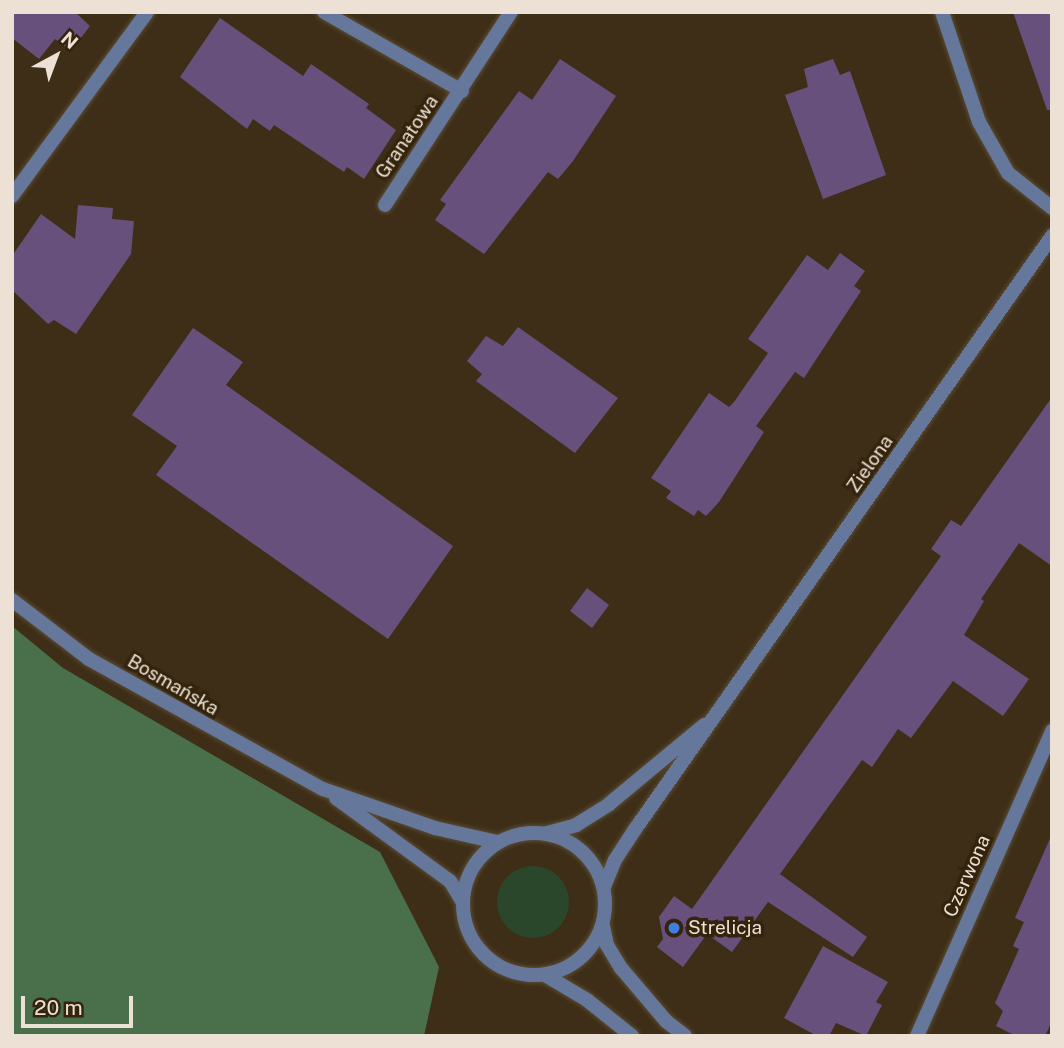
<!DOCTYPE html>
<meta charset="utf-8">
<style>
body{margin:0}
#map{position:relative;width:1064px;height:1048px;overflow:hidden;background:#3e2e17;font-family:"Public Sans",sans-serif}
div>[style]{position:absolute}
.green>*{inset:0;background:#2a472b}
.round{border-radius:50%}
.forest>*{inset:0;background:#4a704b}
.building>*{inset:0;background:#67507b}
.roads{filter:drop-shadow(0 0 2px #5a4b35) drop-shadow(0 0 2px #5a4b35)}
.service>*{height:14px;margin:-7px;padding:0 7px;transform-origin:7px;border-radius:7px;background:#65789b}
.minor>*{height:14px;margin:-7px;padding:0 7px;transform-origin:7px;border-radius:7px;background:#65789b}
.tertiary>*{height:14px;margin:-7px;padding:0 7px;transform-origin:7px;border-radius:7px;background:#65789b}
.tertiary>.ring{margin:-7px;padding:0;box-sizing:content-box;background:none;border:14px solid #65789b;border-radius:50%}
.dots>*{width:19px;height:19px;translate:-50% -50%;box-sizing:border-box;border:4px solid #34240d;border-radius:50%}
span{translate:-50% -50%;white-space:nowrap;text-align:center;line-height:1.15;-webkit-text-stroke:7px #34240d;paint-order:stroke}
.street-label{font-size:19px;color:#ece1d4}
.poi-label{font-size:19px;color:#ece1d4}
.left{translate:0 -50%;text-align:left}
.frame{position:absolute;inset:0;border:14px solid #ece1d4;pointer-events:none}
.north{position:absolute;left:21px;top:21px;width:70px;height:70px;-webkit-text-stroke:5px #34240d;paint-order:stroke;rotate:41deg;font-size:19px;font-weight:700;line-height:28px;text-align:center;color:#ece1d4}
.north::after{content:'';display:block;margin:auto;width:24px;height:32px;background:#ece1d4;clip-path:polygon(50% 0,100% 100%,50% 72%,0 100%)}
.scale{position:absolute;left:21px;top:996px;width:112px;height:32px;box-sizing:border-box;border:4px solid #ece1d4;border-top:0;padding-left:9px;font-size:21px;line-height:24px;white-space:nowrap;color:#ece1d4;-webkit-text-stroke:5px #34240d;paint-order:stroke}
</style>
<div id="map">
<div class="green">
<div class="round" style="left:497px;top:866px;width:72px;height:72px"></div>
</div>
<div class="forest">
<div style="clip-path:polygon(12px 626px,63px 668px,380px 852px,439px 967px,424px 1036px,12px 1036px)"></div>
</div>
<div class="building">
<div style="clip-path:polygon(12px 12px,75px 12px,90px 26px,71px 51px,55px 39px,39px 59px,12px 38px)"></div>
<div style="clip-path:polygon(1013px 12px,1052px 12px,1052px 110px,1047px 110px)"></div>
<div style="clip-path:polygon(220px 18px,303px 76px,311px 64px,369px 104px,366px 108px,396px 130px,364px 179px,347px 167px,344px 172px,274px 125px,270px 131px,253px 119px,247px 129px,180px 77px)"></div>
<div style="clip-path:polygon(560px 59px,616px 96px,573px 161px,558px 179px,548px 172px,484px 254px,435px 220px,446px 204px,440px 200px,519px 91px,532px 100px)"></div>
<div style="clip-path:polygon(833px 59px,840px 75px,850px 71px,886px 175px,823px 199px,785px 95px,808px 87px,804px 69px)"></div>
<div style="clip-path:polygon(78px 205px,113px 208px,112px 219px,134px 221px,131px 254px,76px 334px,54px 320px,48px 324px,12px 290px,12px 256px,41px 214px,75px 239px)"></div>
<div style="clip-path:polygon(840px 253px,865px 271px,854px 286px,861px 291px,804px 378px,795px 372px,756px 426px,764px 432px,719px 502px,706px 516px,698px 510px,694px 516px,666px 498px,671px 491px,651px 478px,709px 393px,729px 407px,734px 402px,768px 353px,748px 339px,807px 255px,828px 270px)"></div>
<div style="clip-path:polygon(518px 327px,618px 398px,575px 453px,476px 381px,482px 374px,467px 361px,486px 336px,503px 346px)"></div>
<div style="clip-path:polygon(193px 328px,243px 362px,226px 385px,453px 546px,388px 639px,156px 475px,177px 446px,132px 415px)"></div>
<div style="clip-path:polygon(1052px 397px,1052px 566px,1019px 543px,981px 599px,984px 601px,964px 635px,1029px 679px,1003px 716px,953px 681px,911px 738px,898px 729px,872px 767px,862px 760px,780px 874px,867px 937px,853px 957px,768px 902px,732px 952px,707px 934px,683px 967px,657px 947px,663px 939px,659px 917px,674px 896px,692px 909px,941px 556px,931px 549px,951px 520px,961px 526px)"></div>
<div style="clip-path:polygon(587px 588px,609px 605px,592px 628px,570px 611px)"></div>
<div style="clip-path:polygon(1052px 834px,1052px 1021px,1045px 1036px,1016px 1036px,996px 1026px,1003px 1011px,995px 1003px,1019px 949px,1013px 946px,1024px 922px,1015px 918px)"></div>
<div style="clip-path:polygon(823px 946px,888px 982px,876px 1002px,882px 1005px,866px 1036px,836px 1023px,829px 1036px,817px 1036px,784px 1018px)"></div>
</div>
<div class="roads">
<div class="service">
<div style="left:942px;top:12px;width:116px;rotate:71.4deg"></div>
<div style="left:979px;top:122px;width:59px;rotate:60.4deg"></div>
<div style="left:1008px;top:173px;width:56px;rotate:38.5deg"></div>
</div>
<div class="minor">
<div style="left:324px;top:12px;width:159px;rotate:29.8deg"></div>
<div style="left:12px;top:196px;width:228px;rotate:-53.7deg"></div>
<div style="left:385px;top:205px;width:230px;rotate:-56.9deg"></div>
<div style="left:917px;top:1036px;width:334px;rotate:-66.1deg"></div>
</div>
<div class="tertiary">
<div style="left:12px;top:600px;width:97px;rotate:37.5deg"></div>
<div style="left:89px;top:659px;width:268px;rotate:29.1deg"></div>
<div style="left:323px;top:789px;width:119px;rotate:19.2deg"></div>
<div style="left:435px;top:828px;width:64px;rotate:12.7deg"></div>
<div style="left:336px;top:798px;width:141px;rotate:36.1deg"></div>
<div style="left:450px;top:881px;width:23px;rotate:59deg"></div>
<div class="ring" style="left:463px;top:833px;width:128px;height:128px"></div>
<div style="left:547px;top:833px;width:30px;rotate:-15deg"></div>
<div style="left:576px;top:825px;width:39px;rotate:-32deg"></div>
<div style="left:609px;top:804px;width:124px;rotate:-39.7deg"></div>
<div style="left:604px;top:887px;width:29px;rotate:-68deg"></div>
<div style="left:615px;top:860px;width:38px;rotate:-57deg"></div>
<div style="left:636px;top:828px;width:724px;rotate:-54.9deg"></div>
<div style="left:603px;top:926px;width:19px;rotate:78deg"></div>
<div style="left:607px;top:945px;width:27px;rotate:59deg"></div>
<div style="left:621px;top:968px;width:70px;rotate:49.7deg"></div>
<div style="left:666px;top:1021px;width:24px;rotate:38deg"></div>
<div style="left:545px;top:975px;width:49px;rotate:30.8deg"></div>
<div style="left:587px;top:1000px;width:58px;rotate:38.7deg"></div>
</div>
</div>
<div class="dots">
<div style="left:674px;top:928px;background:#3f7fe0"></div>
</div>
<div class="street-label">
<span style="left:407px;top:137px;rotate:-56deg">Granatowa</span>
<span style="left:870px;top:464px;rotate:-55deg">Zielona</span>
<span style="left:173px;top:685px;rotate:30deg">Bosmańska</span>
<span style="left:967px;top:876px;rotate:-66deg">Czerwona</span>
</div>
<div class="poi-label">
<span class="left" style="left:688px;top:928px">Strelicja</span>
</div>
<div class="frame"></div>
<div class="north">N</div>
<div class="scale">20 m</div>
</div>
